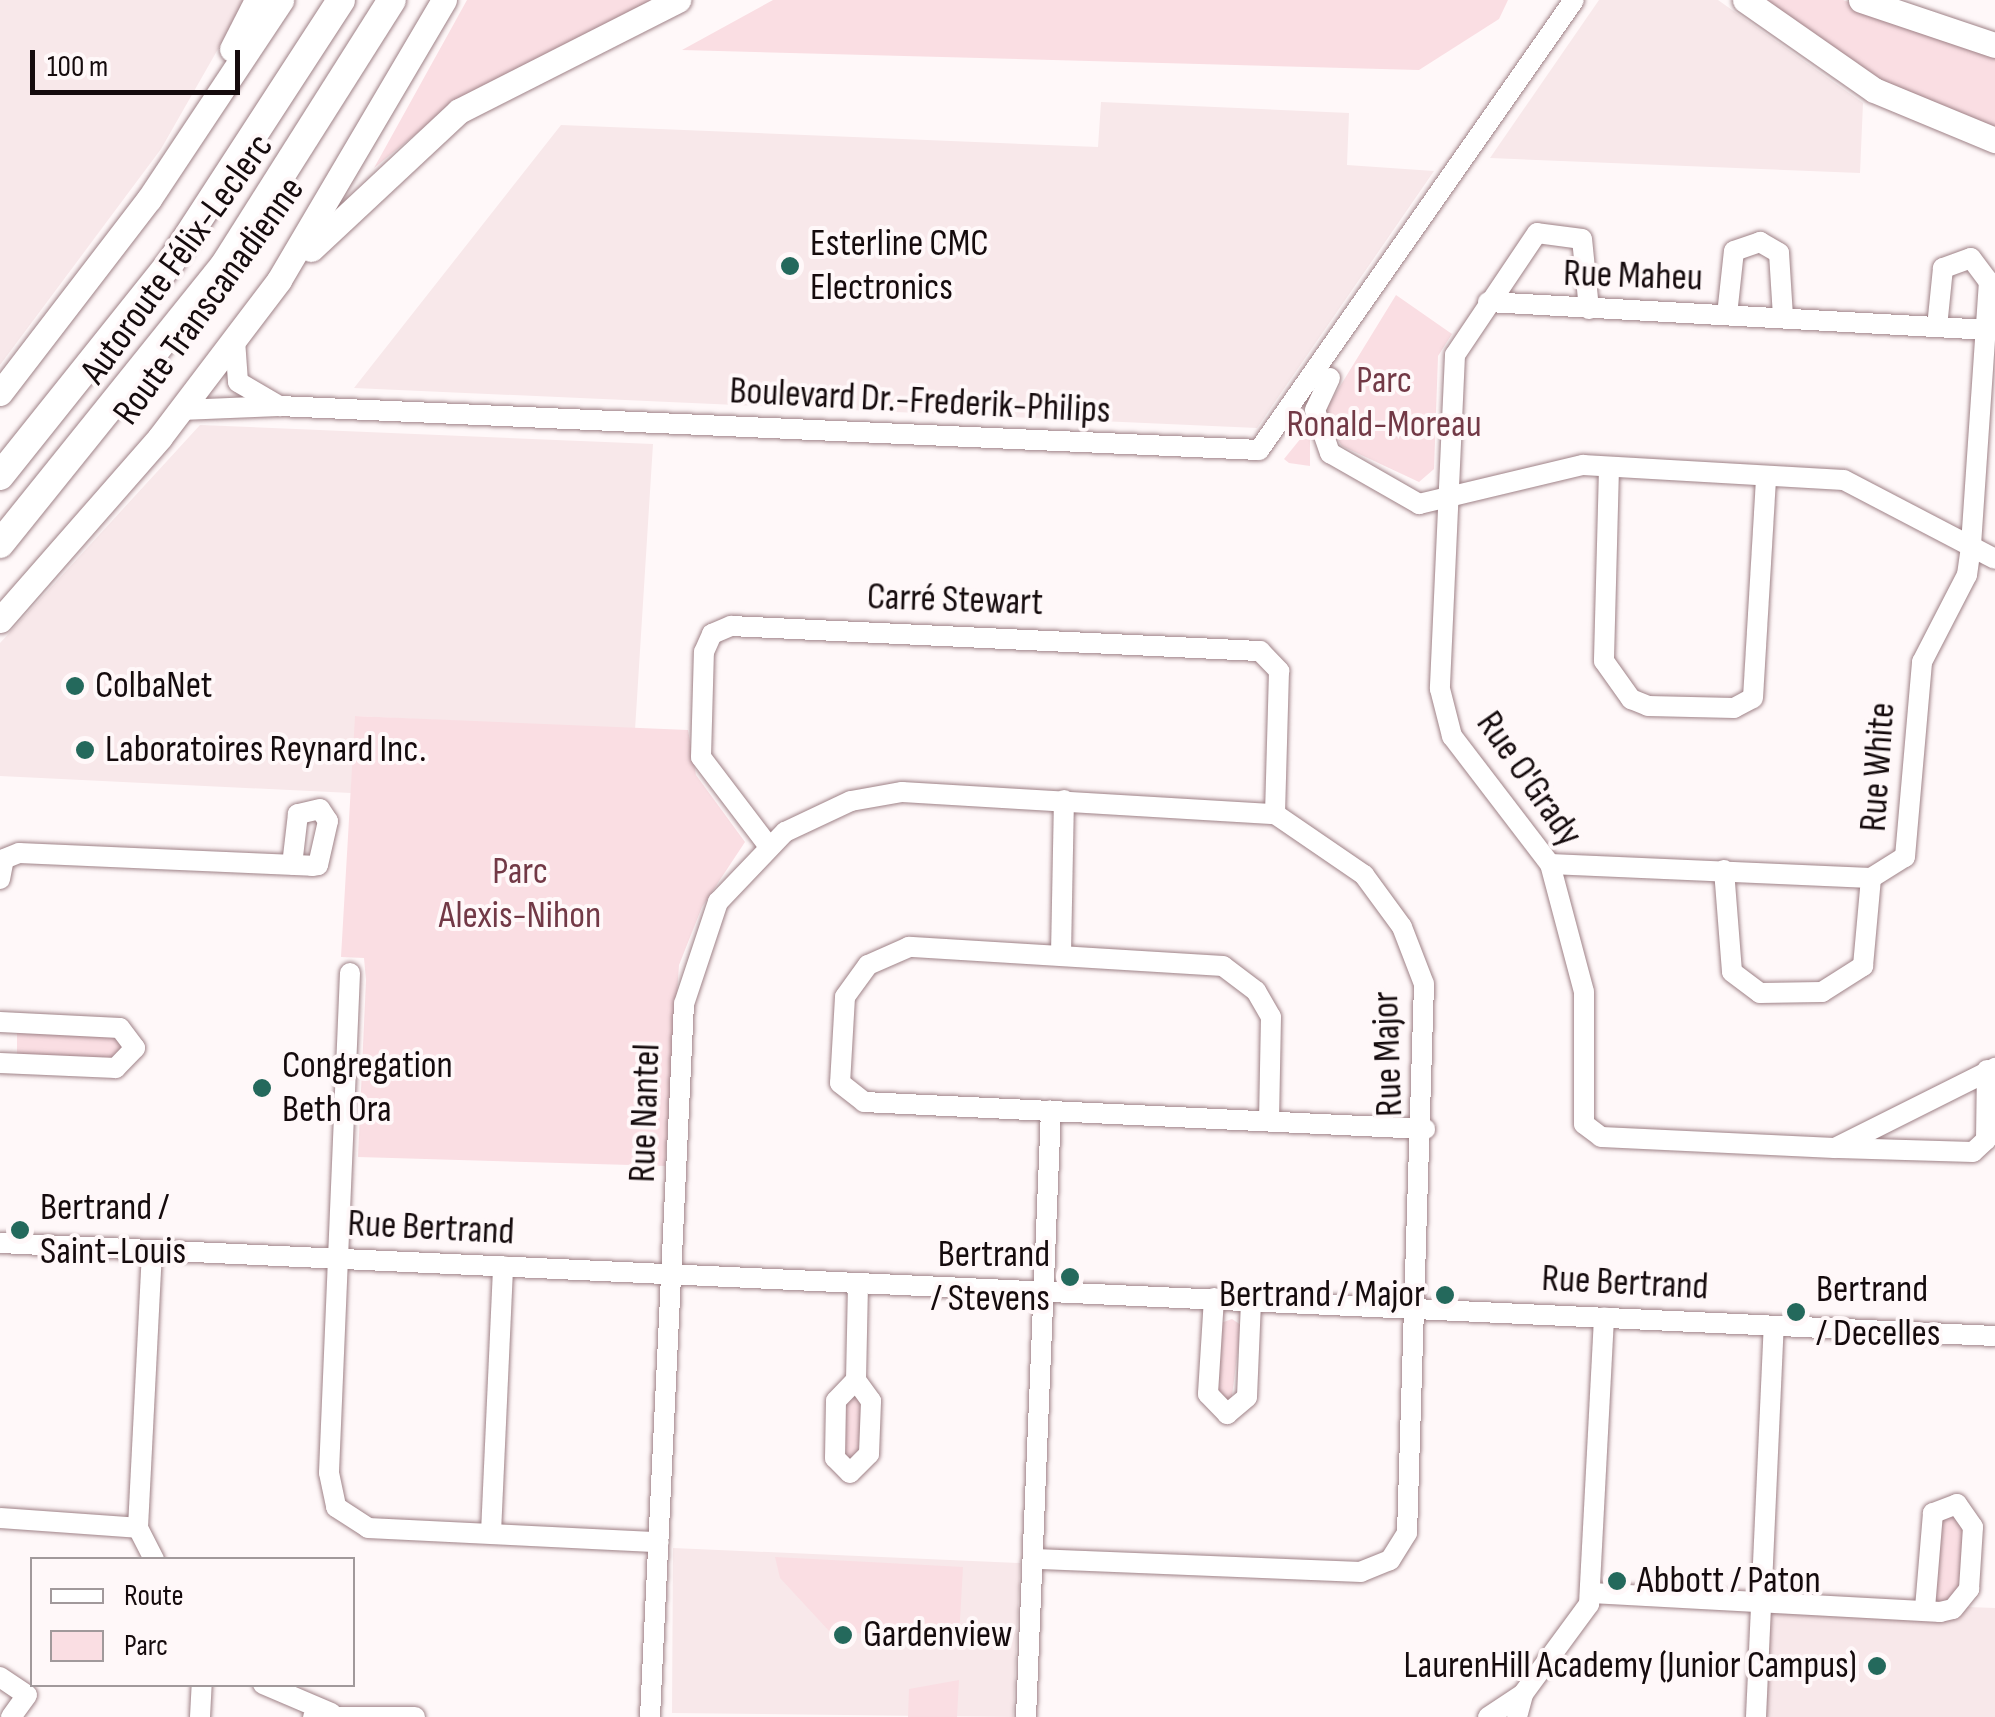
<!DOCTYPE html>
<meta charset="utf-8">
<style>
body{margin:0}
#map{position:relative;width:1995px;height:1717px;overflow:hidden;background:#fff8f9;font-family:"Sofia Sans Condensed",sans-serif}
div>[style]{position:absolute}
.built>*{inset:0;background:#f8e8ea}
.green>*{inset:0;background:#fadee3}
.roads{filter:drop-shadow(0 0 2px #9f8287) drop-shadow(0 0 2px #9f8287)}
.minor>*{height:20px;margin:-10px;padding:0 10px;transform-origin:10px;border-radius:10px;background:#fff}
.major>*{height:25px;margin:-12.5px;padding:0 12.5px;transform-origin:12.5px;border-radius:12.5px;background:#fff}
.highway>*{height:28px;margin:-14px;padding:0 14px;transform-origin:14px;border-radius:14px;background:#fff}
.dots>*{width:28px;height:28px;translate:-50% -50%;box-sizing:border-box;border:5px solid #fff8f9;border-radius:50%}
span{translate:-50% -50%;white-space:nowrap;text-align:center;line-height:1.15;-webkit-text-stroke:8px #fff8f9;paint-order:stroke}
.poi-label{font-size:38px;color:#150b0d}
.left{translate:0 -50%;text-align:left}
.right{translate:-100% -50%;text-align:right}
.street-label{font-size:38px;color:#150b0d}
.park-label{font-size:38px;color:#723946}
.legend{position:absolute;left:30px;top:1557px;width:325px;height:130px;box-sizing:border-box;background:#fff8f9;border:2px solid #a1999b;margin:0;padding:12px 18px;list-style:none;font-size:30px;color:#150b0d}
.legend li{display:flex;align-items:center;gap:20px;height:50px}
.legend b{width:50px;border:2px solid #a1999b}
.scale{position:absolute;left:30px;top:50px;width:210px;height:45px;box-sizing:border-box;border:5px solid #150b0d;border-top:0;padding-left:12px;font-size:30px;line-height:35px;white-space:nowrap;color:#150b0d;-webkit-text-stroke:8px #fff8f9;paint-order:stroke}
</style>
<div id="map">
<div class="built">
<div style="clip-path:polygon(0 0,246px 0,161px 149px,0 365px)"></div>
<div style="clip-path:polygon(1599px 0,1718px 0,1863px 103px,1860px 173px,1490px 158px)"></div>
<div style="clip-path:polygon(1101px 102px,1349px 113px,1347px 165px,1434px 171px,1257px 428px,354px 388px,561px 125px,1098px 147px)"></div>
<div style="clip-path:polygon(200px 425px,653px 444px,635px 730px,356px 716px,351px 793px,0 776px,0 643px)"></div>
<div style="clip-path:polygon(673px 1548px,1020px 1563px,1013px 1717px,672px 1713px)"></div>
<div style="clip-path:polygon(1761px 1599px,1995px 1608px,1995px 1717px,1756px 1717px)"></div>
</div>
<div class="green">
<div style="clip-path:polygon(467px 0,661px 0,422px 129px,374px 168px)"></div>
<div style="clip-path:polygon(773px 0,1508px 0,1499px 19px,1419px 70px,682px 50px)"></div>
<div style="clip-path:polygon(1765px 0,1843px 0,1995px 52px,1995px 128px,1883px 81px)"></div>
<div style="clip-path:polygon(1396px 295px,1452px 334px,1438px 356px,1434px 469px,1419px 482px,1342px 446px,1323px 414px)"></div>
<div style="clip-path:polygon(1310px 427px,1310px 466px,1289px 463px,1284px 459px)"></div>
<div style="clip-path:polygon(355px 716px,688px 730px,696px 775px,745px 842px,702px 907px,679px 965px,665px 1166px,358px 1157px,366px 980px,364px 958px,341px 957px)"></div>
<div style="clip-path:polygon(17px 1033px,115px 1035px,125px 1048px,117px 1059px,17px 1055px)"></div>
<div style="clip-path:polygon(1232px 1319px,1241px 1325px,1231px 1404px,1217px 1398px,1221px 1323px)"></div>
<div style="clip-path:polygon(855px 1396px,863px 1404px,858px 1462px,843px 1456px,845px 1403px)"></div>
<div style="clip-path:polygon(1954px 1514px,1965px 1527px,1962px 1583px,1955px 1598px,1936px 1603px,1941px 1520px)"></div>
<div style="clip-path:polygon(775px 1557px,963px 1567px,959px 1638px,830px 1632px,780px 1578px)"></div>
<div style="clip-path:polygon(959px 1680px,957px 1717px,908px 1717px,909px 1689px)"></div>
</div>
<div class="roads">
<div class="minor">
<div style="left:1488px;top:302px;width:500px;rotate:3.2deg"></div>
<div style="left:1589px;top:309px;width:70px;rotate:-95.7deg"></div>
<div style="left:1582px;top:239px;width:45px;rotate:-172.4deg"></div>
<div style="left:1537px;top:233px;width:147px;rotate:123.9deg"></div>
<div style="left:1455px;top:355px;width:334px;rotate:92.6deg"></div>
<div style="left:1440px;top:689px;width:49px;rotate:75.7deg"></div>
<div style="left:1452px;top:736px;width:161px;rotate:52.6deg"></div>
<div style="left:1550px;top:864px;width:132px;rotate:75.1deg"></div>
<div style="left:1584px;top:992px;width:132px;rotate:90deg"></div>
<div style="left:1584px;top:1124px;width:21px;rotate:37deg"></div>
<div style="left:1601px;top:1137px;width:234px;rotate:2.7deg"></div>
<div style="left:1835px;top:1148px;width:179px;rotate:-26.6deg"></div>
<div style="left:1727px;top:315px;width:64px;rotate:-83.8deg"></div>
<div style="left:1734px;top:251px;width:28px;rotate:-19deg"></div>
<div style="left:1760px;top:242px;width:22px;rotate:30deg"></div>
<div style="left:1779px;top:253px;width:64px;rotate:86.4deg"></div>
<div style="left:235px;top:340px;width:42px;rotate:85.9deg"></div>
<div style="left:238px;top:382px;width:48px;rotate:30.3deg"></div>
<div style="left:1330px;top:378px;width:35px;rotate:115deg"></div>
<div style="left:1315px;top:410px;width:46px;rotate:70.8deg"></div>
<div style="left:1330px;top:453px;width:103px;rotate:29.8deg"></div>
<div style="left:1419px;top:504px;width:169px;rotate:-13.4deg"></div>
<div style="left:1583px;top:465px;width:261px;rotate:3.3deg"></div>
<div style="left:1844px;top:480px;width:170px;rotate:27.6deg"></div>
<div style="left:181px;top:410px;width:98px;rotate:-2.3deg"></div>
<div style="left:279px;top:406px;width:981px;rotate:2.57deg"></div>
<div style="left:1259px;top:450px;width:549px;rotate:-55.01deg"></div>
<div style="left:1609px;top:468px;width:193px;rotate:91.5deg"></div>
<div style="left:1604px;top:661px;width:47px;rotate:54.6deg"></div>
<div style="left:1631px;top:699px;width:18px;rotate:22deg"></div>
<div style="left:1648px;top:706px;width:86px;rotate:1.3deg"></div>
<div style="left:1734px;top:708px;width:21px;rotate:-28deg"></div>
<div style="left:1753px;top:698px;width:222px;rotate:-86.6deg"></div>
<div style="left:767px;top:844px;width:109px;rotate:-127.2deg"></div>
<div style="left:701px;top:757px;width:105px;rotate:-88.4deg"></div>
<div style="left:704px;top:652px;width:20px;rotate:-66deg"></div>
<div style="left:712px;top:634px;width:21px;rotate:-23deg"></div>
<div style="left:731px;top:626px;width:530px;rotate:2.71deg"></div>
<div style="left:1260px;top:651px;width:28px;rotate:46deg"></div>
<div style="left:1279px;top:671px;width:143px;rotate:91.6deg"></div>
<div style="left:1550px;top:864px;width:321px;rotate:2.5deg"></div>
<div style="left:1871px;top:878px;width:40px;rotate:-32deg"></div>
<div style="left:1905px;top:857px;width:196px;rotate:-85deg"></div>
<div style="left:1922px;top:662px;width:98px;rotate:-62.7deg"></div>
<div style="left:1967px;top:575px;width:30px;rotate:-82deg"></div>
<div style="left:1971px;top:545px;width:264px;rotate:-86.1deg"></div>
<div style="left:1989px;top:282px;width:30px;rotate:-127deg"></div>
<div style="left:1971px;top:258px;width:30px;rotate:160deg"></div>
<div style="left:1943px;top:268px;width:59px;rotate:95.8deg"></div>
<div style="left:1724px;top:870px;width:102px;rotate:85.5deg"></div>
<div style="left:1732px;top:972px;width:35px;rotate:37deg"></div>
<div style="left:1760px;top:993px;width:62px;rotate:-0.9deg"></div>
<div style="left:1822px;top:992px;width:49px;rotate:-32.4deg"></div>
<div style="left:1863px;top:966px;width:88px;rotate:-84.8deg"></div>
<div style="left:0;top:879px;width:20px;rotate:-79deg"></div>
<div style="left:4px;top:859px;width:16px;rotate:-22deg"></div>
<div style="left:19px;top:853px;width:293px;rotate:2.5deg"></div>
<div style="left:312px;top:866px;width:6px;rotate:-9deg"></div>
<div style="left:318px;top:865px;width:45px;rotate:-77.2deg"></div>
<div style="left:328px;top:821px;width:14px;rotate:-124deg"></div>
<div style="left:320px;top:809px;width:23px;rotate:167deg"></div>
<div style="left:298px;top:814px;width:51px;rotate:96.7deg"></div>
<div style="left:1061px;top:954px;width:154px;rotate:-88.9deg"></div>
<div style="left:350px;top:973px;width:500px;rotate:92.41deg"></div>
<div style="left:329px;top:1473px;width:35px;rotate:78deg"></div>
<div style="left:336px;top:1507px;width:38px;rotate:33deg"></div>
<div style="left:368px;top:1528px;width:291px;rotate:2.8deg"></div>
<div style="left:0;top:1022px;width:120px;rotate:2.9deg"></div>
<div style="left:120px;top:1028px;width:25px;rotate:53deg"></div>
<div style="left:135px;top:1048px;width:28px;rotate:134deg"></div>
<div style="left:116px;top:1068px;width:116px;rotate:-177.5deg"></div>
<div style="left:1269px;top:1121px;width:104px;rotate:-88.9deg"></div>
<div style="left:1271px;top:1017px;width:30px;rotate:-120deg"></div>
<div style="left:1256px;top:991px;width:41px;rotate:-142.9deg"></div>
<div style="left:1223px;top:966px;width:315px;rotate:-176.5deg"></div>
<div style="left:909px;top:947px;width:45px;rotate:156.3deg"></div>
<div style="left:868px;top:965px;width:39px;rotate:126deg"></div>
<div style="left:845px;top:997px;width:86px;rotate:93.3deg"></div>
<div style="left:840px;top:1083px;width:31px;rotate:38deg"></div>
<div style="left:864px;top:1102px;width:562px;rotate:2.76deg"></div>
<div style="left:1838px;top:1148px;width:135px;rotate:1.7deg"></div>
<div style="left:1973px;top:1152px;width:18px;rotate:-43deg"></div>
<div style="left:1986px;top:1140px;width:70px;rotate:-89.2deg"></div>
<div style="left:0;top:1243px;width:1997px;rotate:2.67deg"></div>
<div style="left:152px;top:1251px;width:277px;rotate:92.9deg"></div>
<div style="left:138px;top:1528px;width:36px;rotate:63deg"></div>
<div style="left:1214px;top:1298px;width:96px;rotate:93.6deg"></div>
<div style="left:1208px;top:1394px;width:28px;rotate:46deg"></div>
<div style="left:1227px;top:1414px;width:26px;rotate:-40deg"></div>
<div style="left:1247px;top:1397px;width:96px;rotate:-87.6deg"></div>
<div style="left:856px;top:1380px;width:29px;rotate:134deg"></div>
<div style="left:836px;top:1401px;width:57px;rotate:91deg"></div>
<div style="left:835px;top:1458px;width:21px;rotate:45deg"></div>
<div style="left:850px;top:1473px;width:27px;rotate:-45deg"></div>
<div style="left:869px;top:1454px;width:53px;rotate:-87.8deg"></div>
<div style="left:871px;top:1401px;width:26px;rotate:-126deg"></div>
<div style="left:856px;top:1380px;width:97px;rotate:-88.8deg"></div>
<div style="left:0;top:1518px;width:138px;rotate:4.1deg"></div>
<div style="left:491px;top:1533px;width:267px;rotate:-87.4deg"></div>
<div style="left:1591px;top:1593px;width:350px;rotate:3.1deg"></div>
<div style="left:1940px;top:1612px;width:13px;rotate:-13deg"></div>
<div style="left:1953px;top:1609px;width:26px;rotate:-51deg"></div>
<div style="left:1969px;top:1589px;width:62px;rotate:-86.3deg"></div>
<div style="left:1973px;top:1527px;width:28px;rotate:-125deg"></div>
<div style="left:1957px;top:1504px;width:26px;rotate:159deg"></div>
<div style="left:1933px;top:1513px;width:96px;rotate:94.8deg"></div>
<div style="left:0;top:1677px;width:32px;rotate:34deg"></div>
<div style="left:27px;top:1695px;width:27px;rotate:126deg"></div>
<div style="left:263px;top:1684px;width:74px;rotate:23.1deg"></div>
<div style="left:200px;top:1717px;width:33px;rotate:-87deg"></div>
<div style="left:313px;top:1717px;width:102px"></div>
<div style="left:650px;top:1717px;width:714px;rotate:-87.27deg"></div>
<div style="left:684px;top:1004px;width:108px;rotate:-71.6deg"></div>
<div style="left:718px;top:902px;width:97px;rotate:-46.3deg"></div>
<div style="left:785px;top:832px;width:73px;rotate:-25.2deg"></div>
<div style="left:851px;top:801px;width:52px;rotate:-10deg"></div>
<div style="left:902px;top:792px;width:374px;rotate:3.4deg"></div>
<div style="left:1275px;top:814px;width:108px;rotate:34.4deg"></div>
<div style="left:1364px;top:875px;width:64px;rotate:53.8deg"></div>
<div style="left:1402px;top:927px;width:61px;rotate:68.9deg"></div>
<div style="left:1424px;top:984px;width:549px;rotate:91.77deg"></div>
<div style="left:1407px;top:1533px;width:32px;rotate:122deg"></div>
<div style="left:1390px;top:1560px;width:31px;rotate:158deg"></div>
<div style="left:1361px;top:1572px;width:327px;rotate:-177.7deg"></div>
<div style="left:1026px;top:1717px;width:607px;rotate:-87.64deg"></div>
<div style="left:1488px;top:1717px;width:42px;rotate:-33.3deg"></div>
<div style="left:1517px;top:1717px;width:24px;rotate:-75deg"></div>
<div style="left:1523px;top:1694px;width:112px;rotate:-53.7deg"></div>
<div style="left:1589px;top:1604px;width:287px;rotate:-87deg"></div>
<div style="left:1756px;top:1717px;width:391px;rotate:-87.4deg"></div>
</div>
<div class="major">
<div style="left:1745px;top:0;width:157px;rotate:34.9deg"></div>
<div style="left:1874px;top:90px;width:131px;rotate:22.5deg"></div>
<div style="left:1861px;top:0;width:141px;rotate:18.6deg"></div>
<div style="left:232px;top:49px;width:55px;rotate:-63deg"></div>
<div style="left:311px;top:249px;width:202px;rotate:-43deg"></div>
<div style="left:459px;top:111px;width:246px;rotate:-26.9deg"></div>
<div style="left:0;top:393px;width:245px;rotate:-52.5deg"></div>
<div style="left:149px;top:199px;width:239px;rotate:-56.4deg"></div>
<div style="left:0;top:620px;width:243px;rotate:-48.8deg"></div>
<div style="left:160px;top:437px;width:197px;rotate:-52.8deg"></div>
<div style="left:279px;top:280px;width:325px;rotate:-59.5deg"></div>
</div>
<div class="highway">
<div style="left:0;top:476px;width:274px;rotate:-51.4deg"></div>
<div style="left:171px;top:262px;width:312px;rotate:-57deg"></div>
<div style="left:0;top:544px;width:359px;rotate:-51.2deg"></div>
<div style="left:225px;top:264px;width:312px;rotate:-57.7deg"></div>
</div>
</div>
<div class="dots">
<div style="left:790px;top:266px;background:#24695c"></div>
<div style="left:75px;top:686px;background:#24695c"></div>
<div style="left:85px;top:750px;background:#24695c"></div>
<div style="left:262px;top:1088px;background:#24695c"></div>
<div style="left:20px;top:1230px;background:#24695c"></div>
<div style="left:1070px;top:1277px;background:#24695c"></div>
<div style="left:1445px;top:1295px;background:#24695c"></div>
<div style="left:1796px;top:1312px;background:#24695c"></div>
<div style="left:1617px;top:1581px;background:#24695c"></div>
<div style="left:843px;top:1635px;background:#24695c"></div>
<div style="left:1877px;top:1666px;background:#24695c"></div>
</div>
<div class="poi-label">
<span class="left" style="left:810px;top:266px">Esterline CMC<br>Electronics</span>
<span class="left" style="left:95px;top:686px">ColbaNet</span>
<span class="left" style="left:105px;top:750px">Laboratoires Reynard Inc.</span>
<span class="left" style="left:282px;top:1088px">Congregation<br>Beth Ora</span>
<span class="left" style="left:40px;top:1230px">Bertrand /<br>Saint-Louis</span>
<span class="right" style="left:1050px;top:1277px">Bertrand<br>/ Stevens</span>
<span class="left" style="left:1816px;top:1312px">Bertrand<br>/ Decelles</span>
<span class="right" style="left:1425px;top:1295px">Bertrand / Major</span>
<span class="left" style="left:1637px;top:1581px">Abbott / Paton</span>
<span class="left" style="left:863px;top:1635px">Gardenview</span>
<span class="right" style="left:1857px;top:1666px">LaurenHill Academy (Junior Campus)</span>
</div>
<div class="street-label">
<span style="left:177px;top:259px;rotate:-54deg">Autoroute Félix-Leclerc</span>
<span style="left:1633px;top:276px;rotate:2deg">Rue Maheu</span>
<span style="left:209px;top:301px;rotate:-54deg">Route Transcanadienne</span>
<span style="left:920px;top:401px;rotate:3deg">Boulevard Dr.-Frederik-Philips</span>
<span style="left:955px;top:600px;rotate:2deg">Carré Stewart</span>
<span style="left:1878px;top:767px;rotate:-86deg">Rue White</span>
<span style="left:1529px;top:779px;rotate:55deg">Rue O'Grady</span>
<span style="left:1388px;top:1054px;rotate:-92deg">Rue Major</span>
<span style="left:645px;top:1113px;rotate:-88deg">Rue Nantel</span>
<span style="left:431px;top:1228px;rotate:3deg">Rue Bertrand</span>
<span style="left:1625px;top:1283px;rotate:3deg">Rue Bertrand</span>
</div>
<div class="park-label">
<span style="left:1384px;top:403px">Parc<br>Ronald-Moreau</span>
<span style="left:520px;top:894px">Parc<br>Alexis-Nihon</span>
</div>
<ul class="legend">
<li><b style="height:12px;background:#fff"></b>Route</li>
<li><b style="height:28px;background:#fadee3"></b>Parc</li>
</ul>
<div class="scale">100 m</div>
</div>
